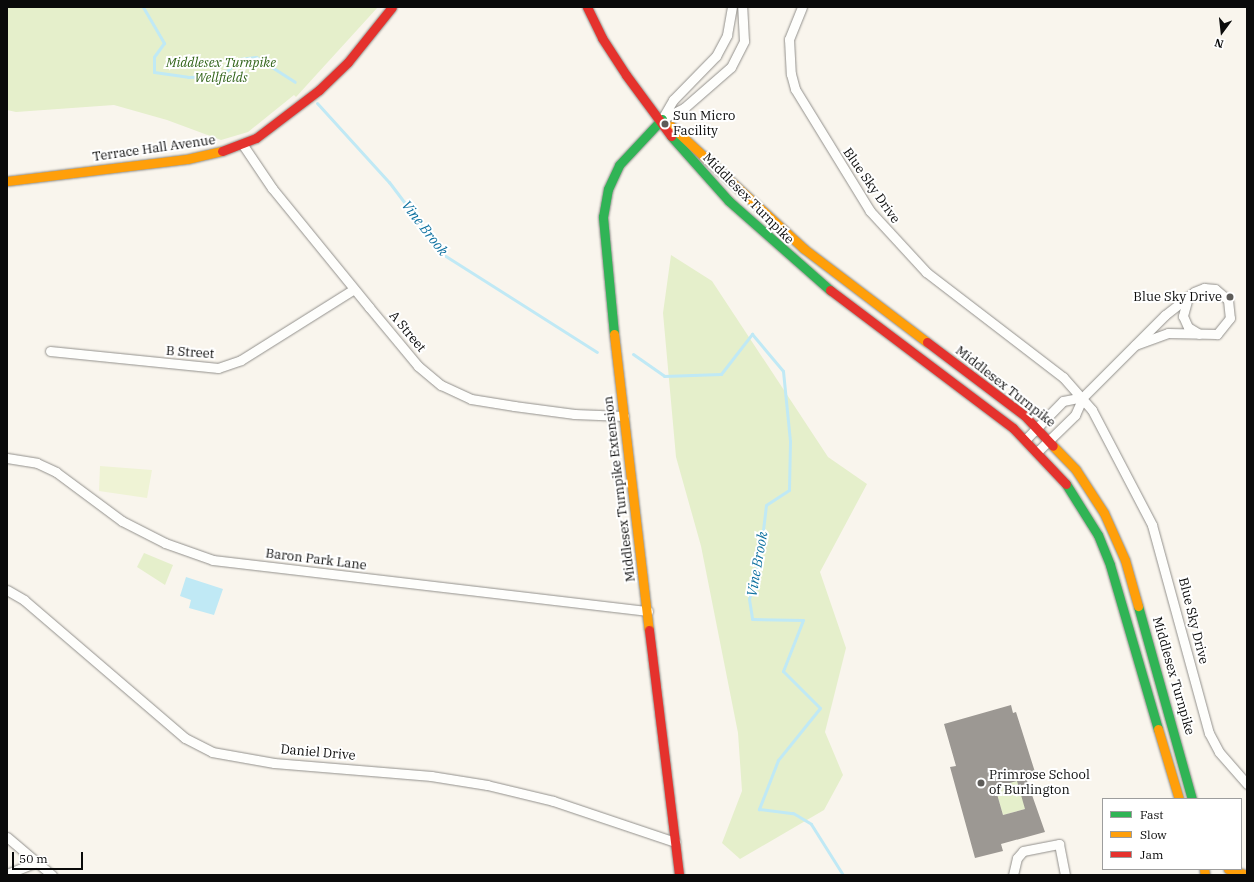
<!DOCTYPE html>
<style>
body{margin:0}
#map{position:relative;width:1254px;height:882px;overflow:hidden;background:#f9f5ed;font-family:"IBM Plex Serif",serif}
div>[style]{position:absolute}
.green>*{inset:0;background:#e5efcb}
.pitch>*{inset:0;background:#eff3d5}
.water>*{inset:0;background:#c0e9f5}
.stream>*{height:3px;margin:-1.5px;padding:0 1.5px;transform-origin:1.5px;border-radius:1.5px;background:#c0e9f5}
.building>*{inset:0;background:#9c9893}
.roads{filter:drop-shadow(0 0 1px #92908c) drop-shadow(0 0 1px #92908c)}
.street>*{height:9px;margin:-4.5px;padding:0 4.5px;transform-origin:4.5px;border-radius:4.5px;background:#fefefc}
.fast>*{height:9px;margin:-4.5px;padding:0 4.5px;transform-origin:4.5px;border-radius:4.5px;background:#30b455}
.slow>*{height:9px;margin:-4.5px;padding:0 4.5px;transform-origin:4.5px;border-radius:4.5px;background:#ff9f0a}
.jam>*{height:9px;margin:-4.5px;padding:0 4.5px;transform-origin:4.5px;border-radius:4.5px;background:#e5322d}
.dots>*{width:11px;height:11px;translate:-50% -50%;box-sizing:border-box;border:2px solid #fff;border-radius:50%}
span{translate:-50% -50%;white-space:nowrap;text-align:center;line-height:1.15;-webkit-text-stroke:4px #fff;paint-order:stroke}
.park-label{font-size:13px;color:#306318;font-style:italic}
.poi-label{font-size:13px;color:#0a0a0a}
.left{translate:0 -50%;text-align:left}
.right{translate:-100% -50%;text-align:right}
.street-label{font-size:13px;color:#0a0a0a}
.water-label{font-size:14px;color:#0e71a0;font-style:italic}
.frame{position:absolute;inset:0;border:8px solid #0a0a0a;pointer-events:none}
.legend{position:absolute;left:1102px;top:798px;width:140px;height:72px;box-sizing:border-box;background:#fff;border:1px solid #9d9d9d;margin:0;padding:5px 7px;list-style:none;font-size:12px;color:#0a0a0a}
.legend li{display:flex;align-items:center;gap:8px;height:20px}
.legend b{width:20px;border:1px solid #9d9d9d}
.north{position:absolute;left:1202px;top:12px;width:40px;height:40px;-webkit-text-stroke:3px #fff;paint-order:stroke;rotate:195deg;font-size:11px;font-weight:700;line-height:16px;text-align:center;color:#0a0a0a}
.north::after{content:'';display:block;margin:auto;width:14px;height:18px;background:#0a0a0a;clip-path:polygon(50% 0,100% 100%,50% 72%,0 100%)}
.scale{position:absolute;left:12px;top:852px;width:71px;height:18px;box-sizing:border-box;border:2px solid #0a0a0a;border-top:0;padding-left:5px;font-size:12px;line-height:14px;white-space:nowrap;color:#0a0a0a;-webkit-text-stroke:3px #fff;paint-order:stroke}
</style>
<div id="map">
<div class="green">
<div style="clip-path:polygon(7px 7px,378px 7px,296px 97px,294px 95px,248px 132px,221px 140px,167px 120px,114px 105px,16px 112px,7px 110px)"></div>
<div style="clip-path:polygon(671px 255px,712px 281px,828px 457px,867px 484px,820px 572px,846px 648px,825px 732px,843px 775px,824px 810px,740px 859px,722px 843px,742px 791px,738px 733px,701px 546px,676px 457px,663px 313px)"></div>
<div style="clip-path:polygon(144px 553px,173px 565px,165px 585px,137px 567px)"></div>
<div style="clip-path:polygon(1021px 779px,1029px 808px,1003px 815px,995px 787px)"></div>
</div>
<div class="pitch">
<div style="clip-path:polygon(100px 466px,152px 470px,147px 498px,99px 491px)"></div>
</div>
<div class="water">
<div style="clip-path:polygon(186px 577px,223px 589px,214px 615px,189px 608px,191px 600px,180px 596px)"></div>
</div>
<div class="stream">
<div style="left:143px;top:7px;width:42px;rotate:59.7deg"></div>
<div style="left:164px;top:43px;width:17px;rotate:126deg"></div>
<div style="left:154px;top:57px;width:15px;rotate:90deg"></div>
<div style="left:154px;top:72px;width:34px;rotate:8deg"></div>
<div style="left:188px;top:77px;width:34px;rotate:-2deg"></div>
<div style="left:222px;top:76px;width:24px;rotate:-45deg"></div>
<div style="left:239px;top:59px;width:17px;rotate:-7deg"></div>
<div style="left:256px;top:57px;width:46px;rotate:32.7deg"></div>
<div style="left:317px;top:103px;width:107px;rotate:47.7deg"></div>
<div style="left:389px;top:182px;width:91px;rotate:53deg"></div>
<div style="left:444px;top:255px;width:181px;rotate:32.4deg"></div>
<div style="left:633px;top:354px;width:38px;rotate:35deg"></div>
<div style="left:664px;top:376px;width:57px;rotate:-2deg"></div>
<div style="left:721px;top:374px;width:51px;rotate:-52.2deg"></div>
<div style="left:752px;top:334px;width:48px;rotate:50deg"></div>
<div style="left:783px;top:371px;width:70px;rotate:84.3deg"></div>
<div style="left:790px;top:441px;width:49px;rotate:91.2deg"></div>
<div style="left:789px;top:490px;width:27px;rotate:147deg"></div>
<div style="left:766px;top:505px;width:50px;rotate:96.8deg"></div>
<div style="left:760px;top:555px;width:45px;rotate:104deg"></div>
<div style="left:749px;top:599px;width:20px;rotate:81deg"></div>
<div style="left:752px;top:619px;width:51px;rotate:1.1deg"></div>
<div style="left:803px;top:620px;width:55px;rotate:111.4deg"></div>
<div style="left:783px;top:671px;width:52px;rotate:45deg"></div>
<div style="left:820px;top:708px;width:67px;rotate:128.9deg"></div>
<div style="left:778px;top:760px;width:53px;rotate:111.2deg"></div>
<div style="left:759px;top:809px;width:34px;rotate:7deg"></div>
<div style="left:793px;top:813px;width:21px;rotate:31deg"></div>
<div style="left:811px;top:824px;width:60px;rotate:57.9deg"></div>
</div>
<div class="building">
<div style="clip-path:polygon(evenodd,1011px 705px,1013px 713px,1016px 712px,1035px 772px,1025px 775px,1045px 832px,1001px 844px,1003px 851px,975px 858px,950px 767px,956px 766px,944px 724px,1011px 705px,1017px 781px,1025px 809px,1003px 815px,995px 787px,1017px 781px)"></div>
</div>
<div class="roads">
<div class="street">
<div style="left:802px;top:7px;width:35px;rotate:112deg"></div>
<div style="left:789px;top:39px;width:35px;rotate:87deg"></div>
<div style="left:791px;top:74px;width:16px;rotate:75deg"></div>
<div style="left:795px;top:89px;width:143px;rotate:58.4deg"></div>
<div style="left:870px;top:211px;width:83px;rotate:47.4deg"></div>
<div style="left:926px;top:272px;width:173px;rotate:37.5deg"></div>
<div style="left:1063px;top:377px;width:44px;rotate:48.7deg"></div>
<div style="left:1092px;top:410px;width:130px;rotate:62.4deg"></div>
<div style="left:1152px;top:525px;width:216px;rotate:74.7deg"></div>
<div style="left:1209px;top:733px;width:21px;rotate:62deg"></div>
<div style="left:1219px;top:752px;width:43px;rotate:48.8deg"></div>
<div style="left:662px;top:119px;width:25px;rotate:-27deg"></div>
<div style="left:684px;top:108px;width:62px;rotate:-41.1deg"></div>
<div style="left:731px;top:67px;width:29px;rotate:-63deg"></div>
<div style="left:744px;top:41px;width:34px;rotate:-93deg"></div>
<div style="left:662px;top:119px;width:22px;rotate:-60deg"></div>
<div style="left:673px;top:100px;width:62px;rotate:-45.7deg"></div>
<div style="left:716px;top:56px;width:24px;rotate:-62deg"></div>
<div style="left:727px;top:35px;width:28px;rotate:-80deg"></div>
<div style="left:243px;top:145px;width:52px;rotate:56deg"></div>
<div style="left:272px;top:188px;width:154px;rotate:50.8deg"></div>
<div style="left:369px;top:307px;width:77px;rotate:50.3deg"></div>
<div style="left:418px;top:366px;width:30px;rotate:40deg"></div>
<div style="left:441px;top:385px;width:33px;rotate:25deg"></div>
<div style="left:471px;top:399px;width:44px;rotate:9.2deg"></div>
<div style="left:514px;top:406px;width:61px;rotate:7.6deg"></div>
<div style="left:574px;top:414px;width:50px;rotate:2.3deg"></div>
<div style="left:1188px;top:297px;width:20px;rotate:105deg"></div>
<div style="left:1183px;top:316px;width:12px;rotate:66deg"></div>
<div style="left:1188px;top:327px;width:13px;rotate:32deg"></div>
<div style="left:50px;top:351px;width:169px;rotate:5.8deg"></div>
<div style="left:218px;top:368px;width:24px;rotate:-19deg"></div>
<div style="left:241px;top:360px;width:133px;rotate:-32.1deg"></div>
<div style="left:1026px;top:439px;width:53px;rotate:-45.8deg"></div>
<div style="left:1063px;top:401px;width:20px;rotate:-11deg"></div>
<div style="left:1038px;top:451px;width:52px;rotate:-44.2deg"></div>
<div style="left:1075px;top:415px;width:20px;rotate:-66deg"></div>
<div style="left:1083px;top:397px;width:116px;rotate:-45deg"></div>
<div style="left:1165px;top:315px;width:37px;rotate:-38deg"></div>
<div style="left:1194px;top:292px;width:11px;rotate:-22deg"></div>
<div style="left:1204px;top:288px;width:11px;rotate:5deg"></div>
<div style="left:1215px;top:289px;width:17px;rotate:40deg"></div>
<div style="left:1228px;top:300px;width:18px;rotate:84deg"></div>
<div style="left:1230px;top:318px;width:21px;rotate:129deg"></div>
<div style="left:1217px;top:334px;width:49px;rotate:-178.8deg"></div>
<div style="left:1168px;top:333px;width:35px;rotate:160deg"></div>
<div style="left:7px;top:458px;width:30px;rotate:9deg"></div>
<div style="left:37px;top:463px;width:21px;rotate:25deg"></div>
<div style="left:56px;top:472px;width:82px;rotate:36.6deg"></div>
<div style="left:122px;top:521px;width:48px;rotate:27.1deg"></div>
<div style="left:165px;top:543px;width:51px;rotate:19.5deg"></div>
<div style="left:213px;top:560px;width:438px;rotate:6.7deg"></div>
<div style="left:7px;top:590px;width:20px;rotate:30deg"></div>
<div style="left:24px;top:600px;width:212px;rotate:40.6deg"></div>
<div style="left:185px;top:738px;width:30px;rotate:27deg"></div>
<div style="left:212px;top:752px;width:63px;rotate:10.1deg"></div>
<div style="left:274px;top:763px;width:158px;rotate:4.7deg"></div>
<div style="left:431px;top:776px;width:57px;rotate:9.1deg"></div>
<div style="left:487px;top:785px;width:68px;rotate:13.6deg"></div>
<div style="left:553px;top:801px;width:129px;rotate:18.6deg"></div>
<div style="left:7px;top:837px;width:59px;rotate:40.2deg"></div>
<div style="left:7px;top:874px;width:32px;rotate:-22deg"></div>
<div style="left:1013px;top:875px;width:17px;rotate:-77deg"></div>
<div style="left:1017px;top:858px;width:9px;rotate:-49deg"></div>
<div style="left:1023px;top:851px;width:37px;rotate:-11deg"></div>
<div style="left:1059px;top:844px;width:32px;rotate:79deg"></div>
</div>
<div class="fast">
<div style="left:671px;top:136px;width:87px;rotate:48.3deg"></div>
<div style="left:729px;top:201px;width:135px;rotate:41.4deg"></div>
<div style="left:614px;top:334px;width:118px;rotate:-95.4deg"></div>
<div style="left:603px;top:217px;width:28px;rotate:-80deg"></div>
<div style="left:608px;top:189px;width:26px;rotate:-65deg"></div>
<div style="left:619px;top:165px;width:63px;rotate:-46.9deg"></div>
<div style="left:1066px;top:484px;width:60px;rotate:57.9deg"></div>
<div style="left:1098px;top:535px;width:32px;rotate:68deg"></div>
<div style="left:1110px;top:565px;width:171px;rotate:73.7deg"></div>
<div style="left:1138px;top:606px;width:200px;rotate:74.4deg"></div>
</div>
<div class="slow">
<div style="left:671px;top:126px;width:180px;rotate:42.7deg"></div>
<div style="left:803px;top:248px;width:156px;rotate:37.2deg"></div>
<div style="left:7px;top:181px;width:181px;rotate:-7deg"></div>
<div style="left:187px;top:159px;width:36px;rotate:-13deg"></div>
<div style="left:614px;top:334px;width:298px;rotate:83.3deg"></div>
<div style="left:1053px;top:446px;width:33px;rotate:46deg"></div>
<div style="left:1076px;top:470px;width:51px;rotate:56.9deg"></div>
<div style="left:1104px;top:513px;width:51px;rotate:65.9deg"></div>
<div style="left:1125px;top:560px;width:48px;rotate:74.2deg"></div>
<div style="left:1158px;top:729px;width:73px;rotate:73.3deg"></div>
<div style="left:1204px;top:869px;width:6px;rotate:81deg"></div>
<div style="left:1228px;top:869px;width:19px;rotate:18deg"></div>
</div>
<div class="jam">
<div style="left:587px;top:7px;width:34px;rotate:64deg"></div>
<div style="left:602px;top:38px;width:44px;rotate:57deg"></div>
<div style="left:626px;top:75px;width:76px;rotate:53.6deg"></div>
<div style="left:222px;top:151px;width:36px;rotate:-21deg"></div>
<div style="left:256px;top:138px;width:79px;rotate:-37.3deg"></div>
<div style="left:319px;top:90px;width:40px;rotate:-44deg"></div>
<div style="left:348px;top:62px;width:70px;rotate:-51.3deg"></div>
<div style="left:830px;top:290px;width:229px;rotate:37deg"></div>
<div style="left:1013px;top:428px;width:77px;rotate:46.6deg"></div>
<div style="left:927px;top:342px;width:121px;rotate:37deg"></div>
<div style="left:1024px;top:415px;width:42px;rotate:46.9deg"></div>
<div style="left:649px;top:630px;width:247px;rotate:83deg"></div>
</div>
</div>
<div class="dots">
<div style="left:665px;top:124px;background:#5e5c59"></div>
<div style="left:1230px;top:297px;background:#5e5c59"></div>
<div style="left:981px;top:783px;background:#5e5c59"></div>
</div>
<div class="park-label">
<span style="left:221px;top:71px">Middlesex Turnpike<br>Wellfields</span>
</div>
<div class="poi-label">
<span class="left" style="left:673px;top:124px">Sun Micro<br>Facility</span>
<span class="right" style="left:1222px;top:297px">Blue Sky Drive</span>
<span class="left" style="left:989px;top:783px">Primrose School<br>of Burlington</span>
</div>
<div class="street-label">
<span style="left:154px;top:149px;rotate:-8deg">Terrace Hall Avenue</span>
<span style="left:871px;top:186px;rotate:55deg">Blue Sky Drive</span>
<span style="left:748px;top:199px;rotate:45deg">Middlesex Turnpike</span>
<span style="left:407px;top:332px;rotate:50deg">A Street</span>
<span style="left:190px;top:353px;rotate:4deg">B Street</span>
<span style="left:1005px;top:387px;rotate:38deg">Middlesex Turnpike</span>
<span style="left:620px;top:489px;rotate:-97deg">Middlesex Turnpike Extension</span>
<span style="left:316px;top:560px;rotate:7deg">Baron Park Lane</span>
<span style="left:1193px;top:621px;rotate:76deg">Blue Sky Drive</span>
<span style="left:1173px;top:676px;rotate:74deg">Middlesex Turnpike</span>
<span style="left:318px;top:753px;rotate:5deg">Daniel Drive</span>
</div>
<div class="water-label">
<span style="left:425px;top:228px;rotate:52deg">Vine Brook</span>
<span style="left:757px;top:564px;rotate:-80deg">Vine Brook</span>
</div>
<div class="frame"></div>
<ul class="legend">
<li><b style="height:5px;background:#30b455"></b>Fast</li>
<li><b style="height:5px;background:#ff9f0a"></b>Slow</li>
<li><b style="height:5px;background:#e5322d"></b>Jam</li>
</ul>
<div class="north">N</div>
<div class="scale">50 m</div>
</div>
